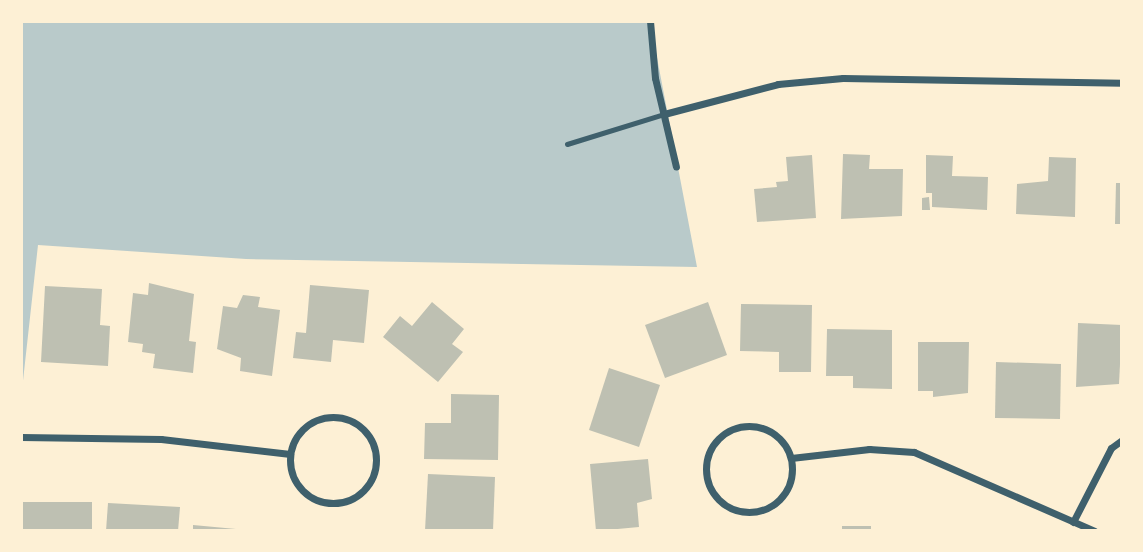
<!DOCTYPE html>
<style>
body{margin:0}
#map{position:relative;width:1143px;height:552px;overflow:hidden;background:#fdf0d5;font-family:"DejaVu Sans",sans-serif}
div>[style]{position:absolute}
.green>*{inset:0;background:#b9caca}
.building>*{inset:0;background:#bec0b2}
.service>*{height:5px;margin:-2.5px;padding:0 2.5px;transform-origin:2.5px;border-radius:2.5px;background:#3f606c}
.minor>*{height:7px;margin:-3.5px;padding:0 3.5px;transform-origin:3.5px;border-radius:3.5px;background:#3f606c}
.minor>.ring{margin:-3.5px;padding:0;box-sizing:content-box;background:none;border:7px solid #3f606c;border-radius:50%}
span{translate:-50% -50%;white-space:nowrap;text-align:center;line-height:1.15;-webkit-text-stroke:7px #fdf0d5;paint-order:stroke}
.frame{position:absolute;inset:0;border:23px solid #fdf0d5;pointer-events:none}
</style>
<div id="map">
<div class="green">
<div style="clip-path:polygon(21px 21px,650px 21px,697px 267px,246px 259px,38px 245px,21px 399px)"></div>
</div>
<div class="building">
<div style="clip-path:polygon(843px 154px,870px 155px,869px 169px,903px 169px,902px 216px,841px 219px)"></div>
<div style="clip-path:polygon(812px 155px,816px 218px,757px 222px,754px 189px,777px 187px,776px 182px,788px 181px,786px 157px)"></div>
<div style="clip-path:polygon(926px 155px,953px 156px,952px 176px,988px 177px,987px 210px,932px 207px,932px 193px,926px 193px)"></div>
<div style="clip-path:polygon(1049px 157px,1076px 158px,1075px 217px,1016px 214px,1017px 184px,1048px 181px)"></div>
<div style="clip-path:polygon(1116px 183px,1122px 183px,1122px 224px,1115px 224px)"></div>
<div style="clip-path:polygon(929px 197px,930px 210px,922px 210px,922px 198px)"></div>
<div style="clip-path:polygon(149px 283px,194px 294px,189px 341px,196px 342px,193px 373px,153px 368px,155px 354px,142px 352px,143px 344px,128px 342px,133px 293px,148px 295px)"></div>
<div style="clip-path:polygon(310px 285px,369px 290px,364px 343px,333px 340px,331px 362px,293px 358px,296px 332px,306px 333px)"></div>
<div style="clip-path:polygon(45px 286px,102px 289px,100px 325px,110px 326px,108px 366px,41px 362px)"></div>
<div style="clip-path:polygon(243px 295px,260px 297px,258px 307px,280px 310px,272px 376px,240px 371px,241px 358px,217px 349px,223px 306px,237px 308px)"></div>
<div style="clip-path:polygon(432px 302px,464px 329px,452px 344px,463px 352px,438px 382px,383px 337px,400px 316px,412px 326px)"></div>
<div style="clip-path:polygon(708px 302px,727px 355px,665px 378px,645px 325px)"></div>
<div style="clip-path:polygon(741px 304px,812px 305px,811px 372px,779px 372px,779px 352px,740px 351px)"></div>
<div style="clip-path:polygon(1078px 323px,1122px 325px,1119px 384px,1076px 387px)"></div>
<div style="clip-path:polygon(827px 329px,892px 330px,892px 389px,853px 388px,853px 376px,826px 376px)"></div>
<div style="clip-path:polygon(918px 342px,969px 342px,968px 393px,933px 397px,933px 391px,918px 391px)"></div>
<div style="clip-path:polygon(996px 362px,1061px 364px,1060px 419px,995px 418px)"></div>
<div style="clip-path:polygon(609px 368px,660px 385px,639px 447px,589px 430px)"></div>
<div style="clip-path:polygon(451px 394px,499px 395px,498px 460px,424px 459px,425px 423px,451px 423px)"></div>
<div style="clip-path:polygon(648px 459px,652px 499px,637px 503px,639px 527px,596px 531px,590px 464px)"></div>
<div style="clip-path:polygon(428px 474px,495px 477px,493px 531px,425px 531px)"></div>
<div style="clip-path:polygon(21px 502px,92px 502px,92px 531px,21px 531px)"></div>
<div style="clip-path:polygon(108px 503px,180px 507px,178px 531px,106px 531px)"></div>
<div style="clip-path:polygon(193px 525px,236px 529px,236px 531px,193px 531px)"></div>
<div style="clip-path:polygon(842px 526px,871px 526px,871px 531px,842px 531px)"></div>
</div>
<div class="service">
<div style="left:567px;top:144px;width:102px;rotate:-17.2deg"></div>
</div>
<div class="minor">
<div style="left:650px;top:21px;width:57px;rotate:85deg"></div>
<div style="left:655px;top:78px;width:91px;rotate:76.7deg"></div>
<div style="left:664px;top:114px;width:118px;rotate:-14.7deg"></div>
<div style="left:778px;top:84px;width:65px;rotate:-5.3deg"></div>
<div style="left:843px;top:78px;width:279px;rotate:1deg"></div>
<div class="ring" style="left:290px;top:417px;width:79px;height:79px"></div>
<div class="ring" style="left:706px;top:426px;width:79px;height:79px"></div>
<div style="left:21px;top:437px;width:140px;rotate:0.8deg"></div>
<div style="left:161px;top:439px;width:130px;rotate:6.6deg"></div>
<div style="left:791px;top:458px;width:79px;rotate:-6.6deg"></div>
<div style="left:869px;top:449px;width:45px;rotate:3.8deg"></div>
<div style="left:914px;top:452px;width:197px;rotate:23.6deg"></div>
<div style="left:1073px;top:522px;width:83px;rotate:-62.8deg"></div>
<div style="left:1111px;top:448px;width:14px;rotate:-36deg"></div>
</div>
<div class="frame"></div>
</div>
